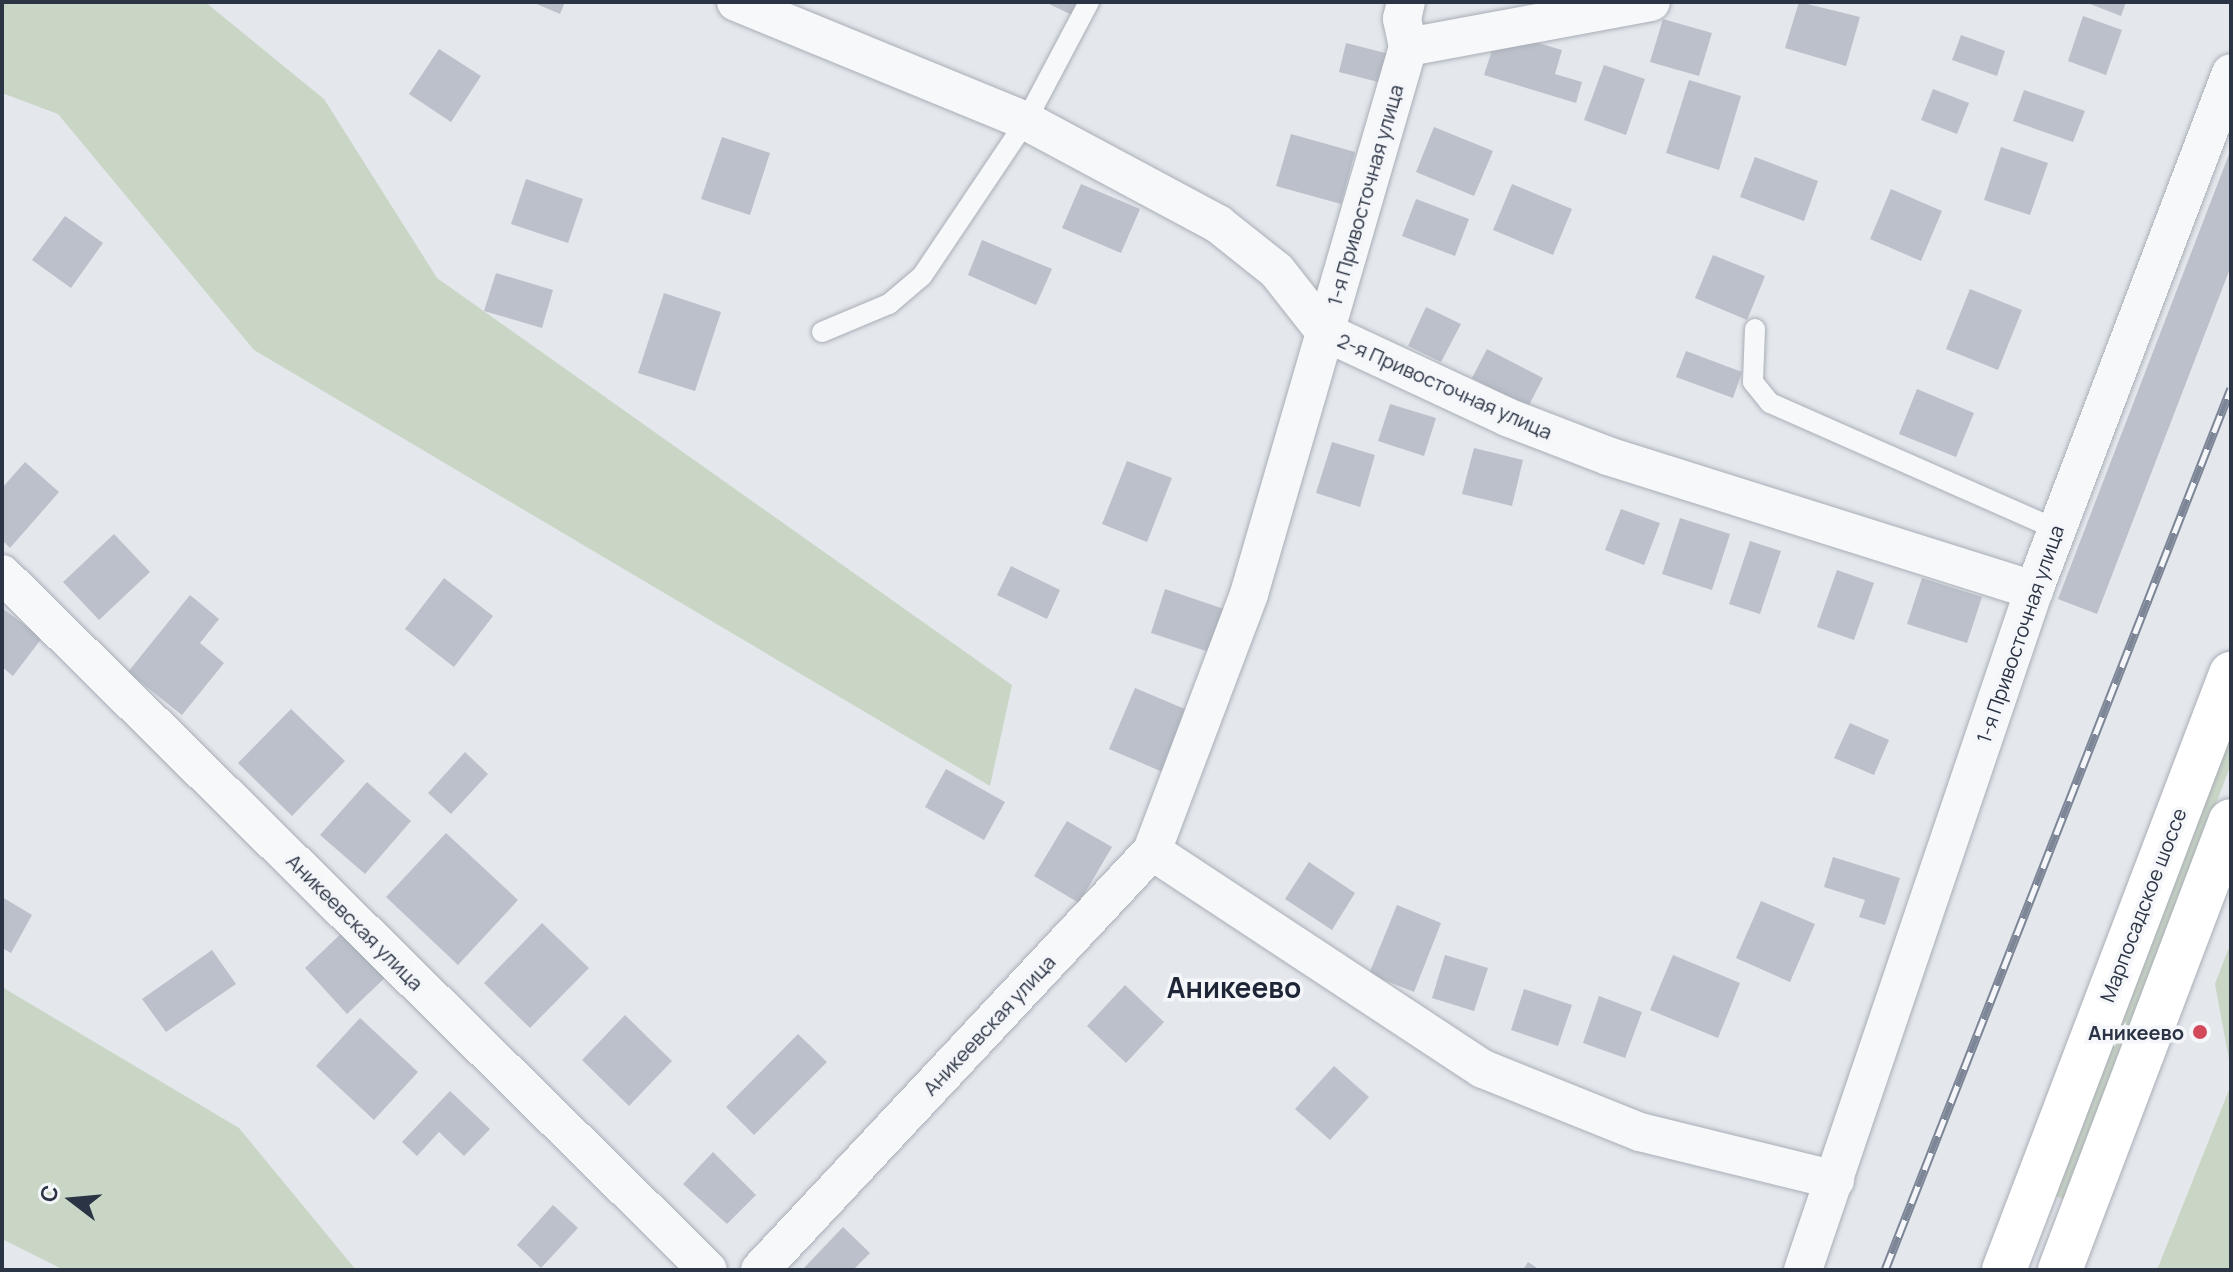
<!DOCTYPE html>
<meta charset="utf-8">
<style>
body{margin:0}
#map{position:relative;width:2233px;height:1272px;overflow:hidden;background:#e4e7ec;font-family:Manrope,sans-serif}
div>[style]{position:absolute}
.green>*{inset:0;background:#c9d6c5}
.building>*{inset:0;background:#bbc0ca}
.roads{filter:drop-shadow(0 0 2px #a9aeb7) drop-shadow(0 0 2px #a9aeb7)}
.lane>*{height:20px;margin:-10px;padding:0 10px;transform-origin:10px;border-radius:10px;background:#f7f8fa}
.street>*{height:38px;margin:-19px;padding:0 19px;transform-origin:19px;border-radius:19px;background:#f7f8fa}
.primary>*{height:44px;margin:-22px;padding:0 22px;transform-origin:22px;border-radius:22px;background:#fff}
.rail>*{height:9px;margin-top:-4.5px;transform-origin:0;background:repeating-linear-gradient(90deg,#f4f6f9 0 18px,#7d8696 0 36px);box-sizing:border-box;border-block:2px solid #7d8696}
.dots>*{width:22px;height:22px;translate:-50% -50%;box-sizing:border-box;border:4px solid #f4f6f9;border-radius:50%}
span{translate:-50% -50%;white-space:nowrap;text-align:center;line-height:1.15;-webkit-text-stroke:7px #f4f6f9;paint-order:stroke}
.street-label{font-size:20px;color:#2b3445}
.poi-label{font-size:20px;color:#2b3445;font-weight:700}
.right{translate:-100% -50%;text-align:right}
.district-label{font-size:28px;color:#1d2536;font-weight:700}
.frame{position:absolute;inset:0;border:4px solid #2b3445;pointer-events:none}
.north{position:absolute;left:32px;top:1160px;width:80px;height:80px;-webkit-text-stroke:6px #f4f6f9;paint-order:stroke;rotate:286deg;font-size:22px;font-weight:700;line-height:32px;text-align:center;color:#2b3445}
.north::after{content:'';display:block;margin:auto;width:28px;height:36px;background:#2b3445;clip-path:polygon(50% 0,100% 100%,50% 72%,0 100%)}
</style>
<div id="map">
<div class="green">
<div style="clip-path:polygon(2px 2px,205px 2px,324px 99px,437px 278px,1012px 685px,990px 786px,254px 350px,58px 114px,2px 93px)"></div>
<div style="clip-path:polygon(2231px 724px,2231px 764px,2066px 1200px,2053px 1195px)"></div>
<div style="clip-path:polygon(2231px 942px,2231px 1070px,2215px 984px)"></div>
<div style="clip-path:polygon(2px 987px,239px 1128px,356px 1270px,64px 1270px,2px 1239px)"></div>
<div style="clip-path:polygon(2231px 1085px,2231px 1270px,2157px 1270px)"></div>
</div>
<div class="building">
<div style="clip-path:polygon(532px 2px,565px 2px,560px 14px)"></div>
<div style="clip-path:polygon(1045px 2px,1079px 2px,1072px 15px)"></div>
<div style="clip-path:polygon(1799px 2px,1860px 17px,1846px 66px,1785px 48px)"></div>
<div style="clip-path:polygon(2085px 2px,2126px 2px,2121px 16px)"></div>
<div style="clip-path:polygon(2083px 16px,2122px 30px,2106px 75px,2068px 61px)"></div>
<div style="clip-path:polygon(1663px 19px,1712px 33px,1699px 76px,1650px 62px)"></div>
<div style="clip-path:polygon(1498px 31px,1562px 50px,1555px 74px,1582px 82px,1576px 103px,1484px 75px)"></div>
<div style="clip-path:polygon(1961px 35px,2005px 51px,1997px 76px,1952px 60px)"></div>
<div style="clip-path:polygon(1346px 43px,1393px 55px,1386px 84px,1339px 72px)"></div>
<div style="clip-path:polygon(439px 49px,481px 76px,451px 122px,409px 94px)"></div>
<div style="clip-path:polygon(1604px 65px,1645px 79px,1626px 135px,1584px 120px)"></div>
<div style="clip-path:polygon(1689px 80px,1741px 96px,1719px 170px,1666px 153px)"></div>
<div style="clip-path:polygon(1933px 89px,1969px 103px,1957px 134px,1921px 120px)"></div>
<div style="clip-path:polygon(2024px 90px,2085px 111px,2073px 142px,2013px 121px)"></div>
<div style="clip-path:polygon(1434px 127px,1493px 151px,1474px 196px,1416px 172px)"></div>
<div style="clip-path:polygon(1291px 134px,1355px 152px,1341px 204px,1276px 186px)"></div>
<div style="clip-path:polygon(722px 137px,770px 153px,750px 215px,701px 199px)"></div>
<div style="clip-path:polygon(2001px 147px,2048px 163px,2030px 215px,1984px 200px)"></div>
<div style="clip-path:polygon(2231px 149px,2231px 266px,2097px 614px,2058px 599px)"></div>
<div style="clip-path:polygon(1755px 157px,1818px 181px,1804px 221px,1740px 197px)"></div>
<div style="clip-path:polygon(526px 179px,583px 199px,568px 243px,511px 224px)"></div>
<div style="clip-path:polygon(1081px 184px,1140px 209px,1121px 253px,1062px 228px)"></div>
<div style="clip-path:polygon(1512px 184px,1572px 209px,1553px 255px,1493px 230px)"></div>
<div style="clip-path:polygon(1891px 189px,1942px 211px,1921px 261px,1870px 239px)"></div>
<div style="clip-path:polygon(1416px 199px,1469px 219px,1455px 256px,1402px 236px)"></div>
<div style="clip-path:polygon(65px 216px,103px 243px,71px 288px,32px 260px)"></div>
<div style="clip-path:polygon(982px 240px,1052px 269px,1036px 305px,968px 275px)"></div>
<div style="clip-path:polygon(1713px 255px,1765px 276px,1747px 320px,1695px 298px)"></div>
<div style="clip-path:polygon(496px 273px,553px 290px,542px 328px,484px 311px)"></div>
<div style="clip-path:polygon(1970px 289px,2022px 310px,1998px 370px,1946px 349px)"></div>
<div style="clip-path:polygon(664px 293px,721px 312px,695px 391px,638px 373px)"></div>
<div style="clip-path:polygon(1426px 307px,1461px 324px,1441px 362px,1408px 346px)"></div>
<div style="clip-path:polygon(1487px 349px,1543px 378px,1528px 407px,1472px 378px)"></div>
<div style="clip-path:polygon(1686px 351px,1742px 372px,1733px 398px,1676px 377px)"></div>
<div style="clip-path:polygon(1917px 389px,1974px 413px,1956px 457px,1899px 434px)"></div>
<div style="clip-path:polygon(1390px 404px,1436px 418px,1424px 456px,1378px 441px)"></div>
<div style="clip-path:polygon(1332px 442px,1375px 455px,1360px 507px,1316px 493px)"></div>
<div style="clip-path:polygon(1474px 448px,1523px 460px,1512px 506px,1462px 494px)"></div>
<div style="clip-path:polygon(1127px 461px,1172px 478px,1147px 542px,1102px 524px)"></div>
<div style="clip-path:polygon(25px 462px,59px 492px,10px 548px,2px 540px,2px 488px)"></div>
<div style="clip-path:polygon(1621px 509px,1660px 523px,1644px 565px,1605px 550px)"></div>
<div style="clip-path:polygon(1680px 518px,1730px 534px,1712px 590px,1662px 574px)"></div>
<div style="clip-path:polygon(114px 534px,150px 572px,99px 620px,63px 582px)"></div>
<div style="clip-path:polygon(1750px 541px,1781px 551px,1760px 614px,1729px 604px)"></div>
<div style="clip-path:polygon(1011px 566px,1060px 590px,1047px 619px,997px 595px)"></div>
<div style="clip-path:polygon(1837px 570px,1874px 583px,1854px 640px,1817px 627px)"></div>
<div style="clip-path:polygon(444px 578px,493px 616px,454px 667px,405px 629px)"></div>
<div style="clip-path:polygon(1922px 578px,1982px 597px,1967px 643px,1907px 624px)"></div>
<div style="clip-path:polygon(1165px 589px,1224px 609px,1209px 652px,1151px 633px)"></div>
<div style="clip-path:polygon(190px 595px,219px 619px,200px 643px,224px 663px,182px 715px,128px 672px)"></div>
<div style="clip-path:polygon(2px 608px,42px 638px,13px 676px,2px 667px)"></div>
<div style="clip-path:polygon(1135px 688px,1192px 712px,1165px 773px,1109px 749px)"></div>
<div style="clip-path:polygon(291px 709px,345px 761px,292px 816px,238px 763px)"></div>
<div style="clip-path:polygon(1850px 723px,1889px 740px,1874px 775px,1834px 758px)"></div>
<div style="clip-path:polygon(465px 752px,488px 774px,451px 814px,428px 793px)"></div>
<div style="clip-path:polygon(946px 769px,1005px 802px,984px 840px,925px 807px)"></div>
<div style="clip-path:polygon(367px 782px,411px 821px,365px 874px,320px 835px)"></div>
<div style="clip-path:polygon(1067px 821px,1112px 847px,1079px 903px,1034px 876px)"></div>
<div style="clip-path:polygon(446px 833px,518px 900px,458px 965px,386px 897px)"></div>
<div style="clip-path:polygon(1833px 857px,1900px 878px,1885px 925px,1859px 917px,1865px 900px,1824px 887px)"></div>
<div style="clip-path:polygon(1309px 862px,1355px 893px,1332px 930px,1285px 899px)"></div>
<div style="clip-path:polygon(2px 897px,32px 915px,11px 953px,2px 948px)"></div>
<div style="clip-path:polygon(1761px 901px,1815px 924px,1790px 982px,1736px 958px)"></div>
<div style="clip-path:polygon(1397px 905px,1441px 923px,1414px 992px,1369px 974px)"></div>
<div style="clip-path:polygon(542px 923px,589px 968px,530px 1028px,484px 983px)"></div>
<div style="clip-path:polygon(348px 927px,391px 972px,347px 1014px,305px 968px)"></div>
<div style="clip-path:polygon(212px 950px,236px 984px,166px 1032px,142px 999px)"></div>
<div style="clip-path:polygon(1445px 955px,1488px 968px,1474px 1011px,1432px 998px)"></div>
<div style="clip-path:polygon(1673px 955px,1740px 983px,1718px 1038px,1650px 1010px)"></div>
<div style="clip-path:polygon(1125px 985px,1164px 1022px,1126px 1063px,1087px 1026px)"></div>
<div style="clip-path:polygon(1524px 989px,1572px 1005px,1558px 1046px,1511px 1030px)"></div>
<div style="clip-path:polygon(1599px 996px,1642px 1012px,1625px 1058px,1583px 1043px)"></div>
<div style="clip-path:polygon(625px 1015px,672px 1061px,629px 1106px,582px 1060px)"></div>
<div style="clip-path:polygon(360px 1018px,418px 1072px,374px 1120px,316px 1066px)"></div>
<div style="clip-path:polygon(798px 1034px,827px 1062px,754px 1135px,726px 1107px)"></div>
<div style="clip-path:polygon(1334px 1066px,1369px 1097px,1330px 1140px,1295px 1109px)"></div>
<div style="clip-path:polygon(450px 1091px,490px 1129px,464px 1156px,439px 1132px,417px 1156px,402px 1142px)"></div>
<div style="clip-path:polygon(713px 1152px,756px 1195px,727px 1224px,683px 1184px)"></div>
<div style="clip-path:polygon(553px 1205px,578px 1228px,541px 1268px,517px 1245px)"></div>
<div style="clip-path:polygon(843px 1227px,870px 1253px,853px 1270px,802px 1270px)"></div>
<div style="clip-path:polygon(1528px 1262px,1540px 1270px,1523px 1270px)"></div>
</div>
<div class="roads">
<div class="lane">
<div style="left:1755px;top:329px;width:53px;rotate:92.2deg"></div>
<div style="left:1753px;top:382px;width:27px;rotate:51deg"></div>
<div style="left:1770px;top:403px;width:313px;rotate:23.8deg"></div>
<div style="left:822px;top:332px;width:73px;rotate:-22.7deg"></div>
<div style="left:889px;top:304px;width:43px;rotate:-40.3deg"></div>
<div style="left:922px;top:276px;width:187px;rotate:-56.1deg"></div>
<div style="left:1026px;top:121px;width:135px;rotate:-62.1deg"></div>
</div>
<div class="street">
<div style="left:736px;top:2px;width:313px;rotate:22.3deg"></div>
<div style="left:1026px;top:121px;width:218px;rotate:28.2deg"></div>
<div style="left:1218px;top:224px;width:75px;rotate:38.5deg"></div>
<div style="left:1277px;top:271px;width:78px;rotate:51.8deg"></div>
<div style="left:1325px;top:332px;width:201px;rotate:25deg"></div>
<div style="left:1507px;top:417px;width:108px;rotate:21.1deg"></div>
<div style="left:1608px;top:456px;width:447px;rotate:17.5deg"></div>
<div style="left:1408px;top:47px;width:247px;rotate:-10.5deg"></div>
<div style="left:2px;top:574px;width:991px;rotate:44.59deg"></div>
<div style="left:1152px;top:851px;width:396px;rotate:33.4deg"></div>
<div style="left:1483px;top:1069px;width:169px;rotate:21.9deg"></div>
<div style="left:1640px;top:1132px;width:201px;rotate:13.8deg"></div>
<div style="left:760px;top:1270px;width:574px;rotate:-46.91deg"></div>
<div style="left:1152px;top:851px;width:275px;rotate:-69.3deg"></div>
<div style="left:1249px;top:594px;width:570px;rotate:-73.79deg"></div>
<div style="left:1408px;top:47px;width:29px;rotate:-102deg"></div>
<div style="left:1402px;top:19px;width:17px;rotate:-77deg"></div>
<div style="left:1803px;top:1270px;width:718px;rotate:-71.24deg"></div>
<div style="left:2034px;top:590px;width:553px;rotate:-69.14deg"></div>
</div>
<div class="primary">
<div style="left:2004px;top:1270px;width:638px;rotate:-69.15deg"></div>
<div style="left:2060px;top:1270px;width:480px;rotate:-69.2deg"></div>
</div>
</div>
<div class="rail">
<div style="left:1885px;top:1270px;width:947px;rotate:-68.58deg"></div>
</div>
<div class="dots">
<div style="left:2200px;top:1032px;background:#d1495b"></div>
</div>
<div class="street-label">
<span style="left:1365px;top:195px;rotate:-74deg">1-я Привосточная улица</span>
<span style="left:1445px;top:386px;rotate:24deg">2-я Привосточная улица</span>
<span style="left:2020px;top:634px;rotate:-71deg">1-я Привосточная улица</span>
<span style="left:2143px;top:905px;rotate:-69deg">Марпосадское шоссе</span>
<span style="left:355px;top:922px;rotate:45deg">Аникеевская улица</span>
<span style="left:989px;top:1025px;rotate:-47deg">Аникеевская улица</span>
</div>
<div class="poi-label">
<span class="right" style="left:2184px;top:1032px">Аникеево</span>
</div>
<div class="district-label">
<span style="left:1234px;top:987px">Аникеево</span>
</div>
<div class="frame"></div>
<div class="north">С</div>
</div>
